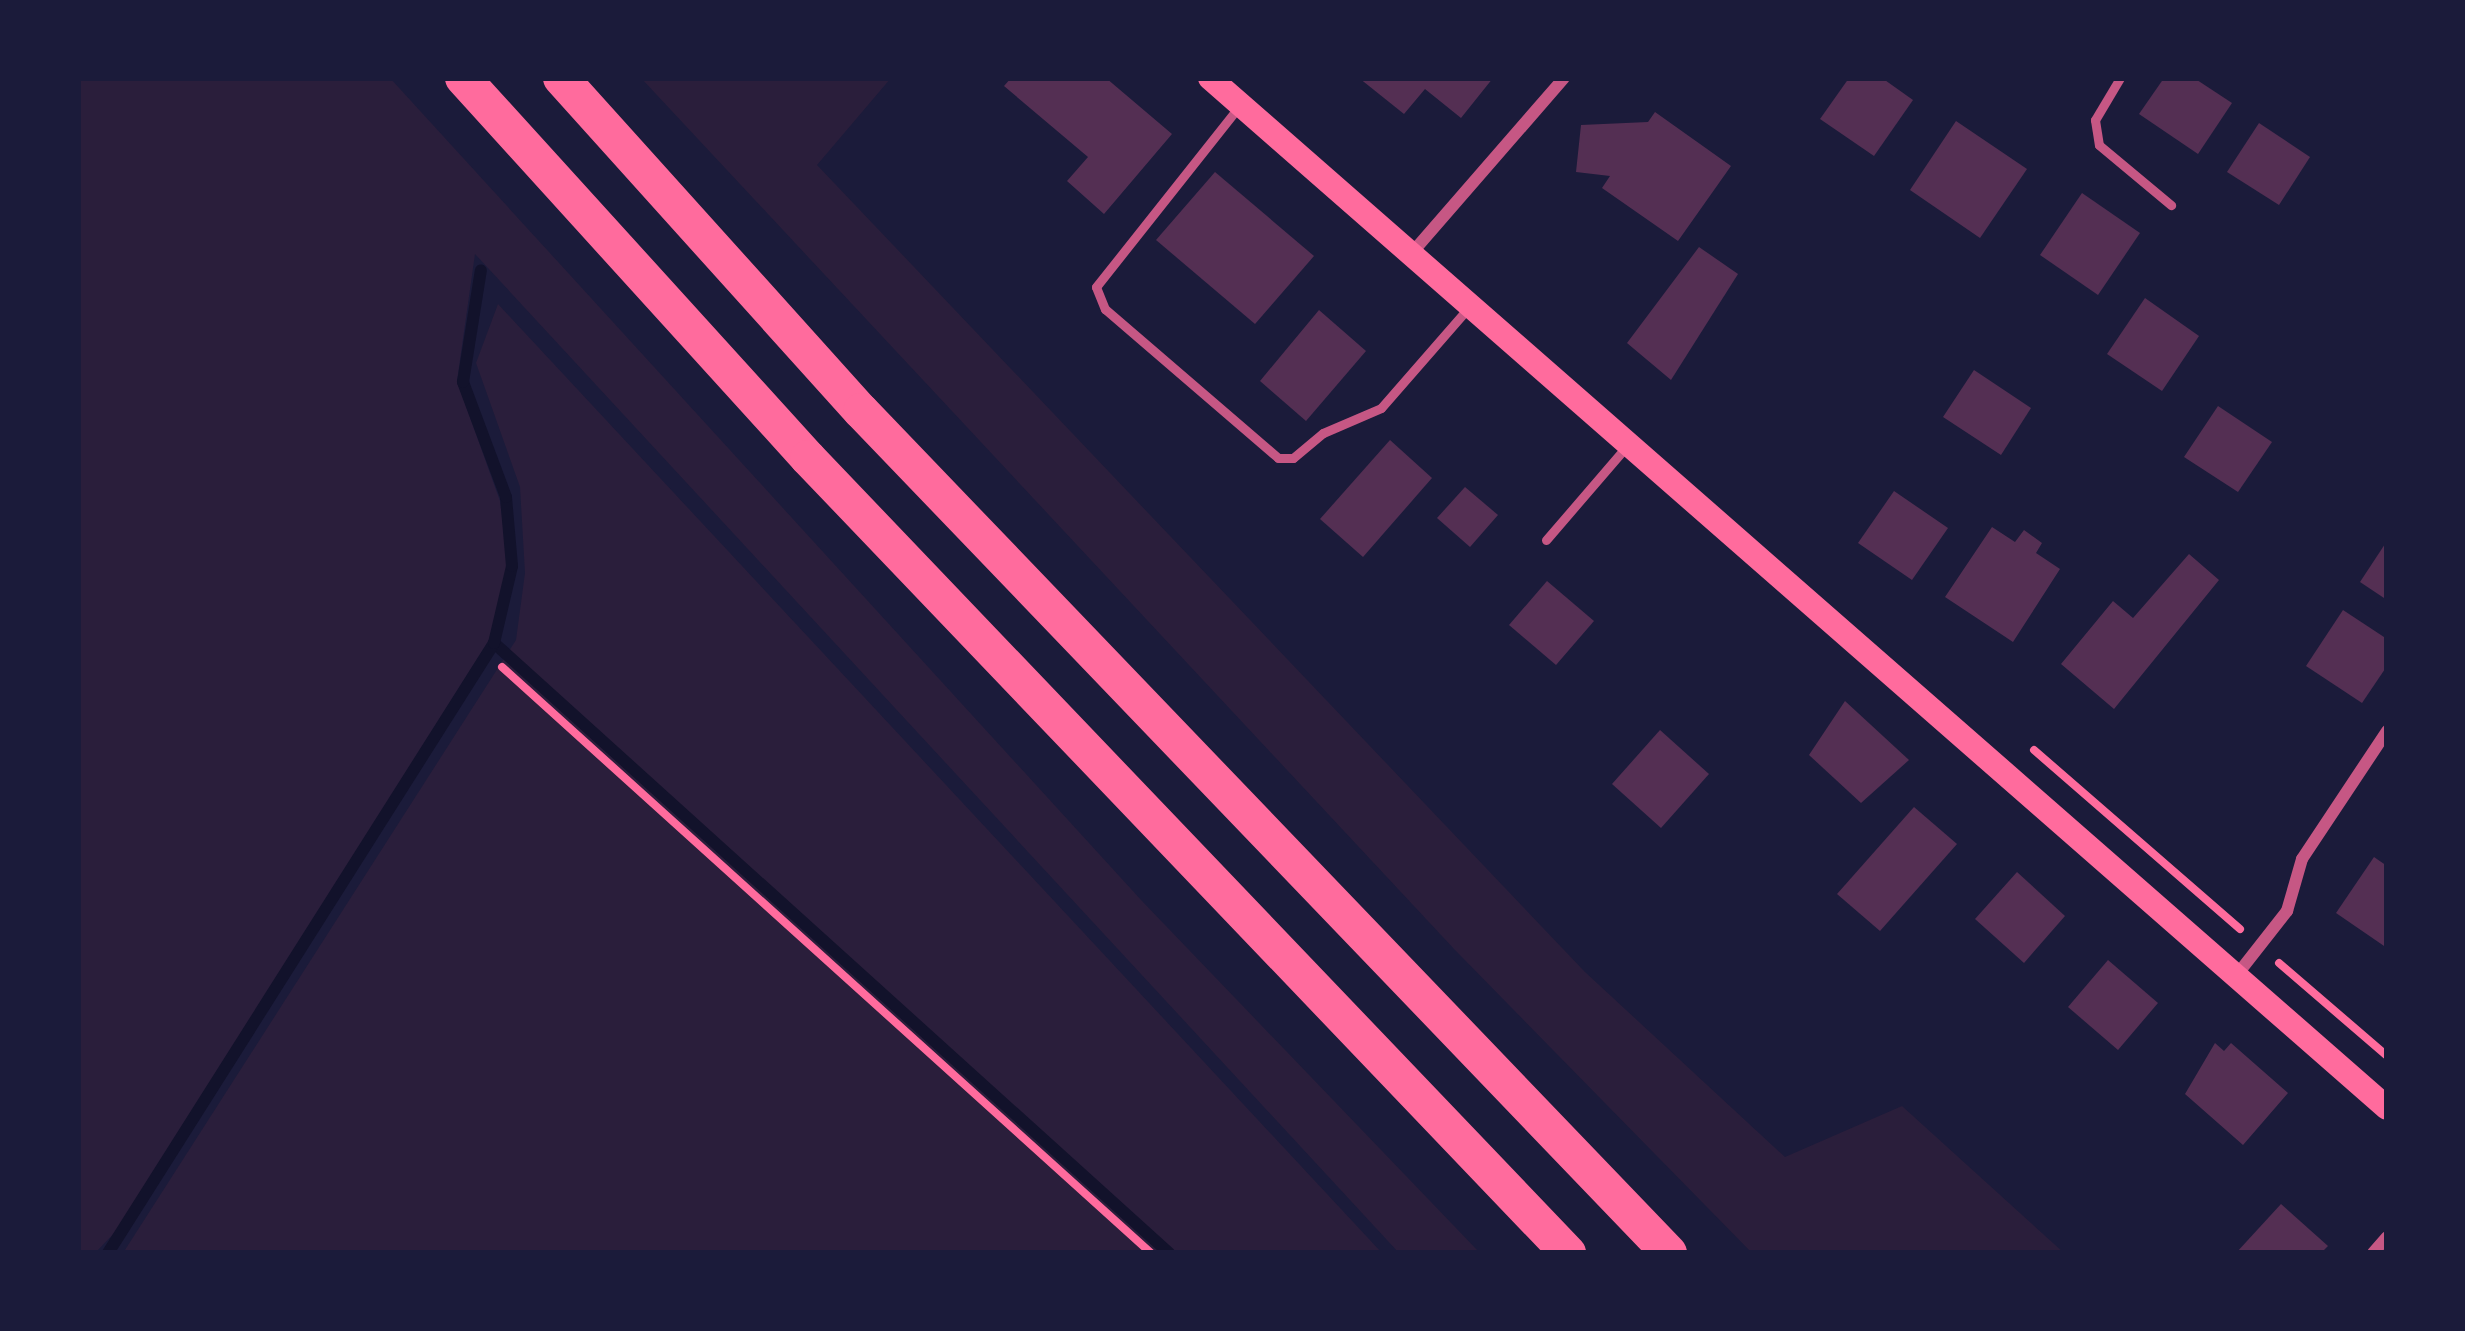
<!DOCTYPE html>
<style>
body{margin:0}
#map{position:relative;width:2465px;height:1331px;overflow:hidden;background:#1b1b3a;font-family:Poppins,sans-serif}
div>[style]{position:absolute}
.green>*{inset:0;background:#2a1e3b}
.stream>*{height:12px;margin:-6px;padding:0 6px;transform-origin:6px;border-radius:6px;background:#12122b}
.building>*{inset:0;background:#542f53}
.path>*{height:8px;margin:-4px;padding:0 4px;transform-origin:4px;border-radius:4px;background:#ff6b9d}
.service>*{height:9px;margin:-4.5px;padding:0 4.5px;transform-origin:4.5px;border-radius:4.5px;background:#c65784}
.minor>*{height:12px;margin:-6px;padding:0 6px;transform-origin:6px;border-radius:6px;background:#c65784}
.secondary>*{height:24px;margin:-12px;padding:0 12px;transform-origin:12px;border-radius:12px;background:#ff6b9d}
.motorway>*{height:36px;margin:-18px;padding:0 18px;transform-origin:18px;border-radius:18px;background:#ff6b9d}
span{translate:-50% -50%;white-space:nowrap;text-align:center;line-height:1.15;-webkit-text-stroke:9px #1b1b3a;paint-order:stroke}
.frame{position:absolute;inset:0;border:81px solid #1b1b3a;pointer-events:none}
</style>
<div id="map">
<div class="green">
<div style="clip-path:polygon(78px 78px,390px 78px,1142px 901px,1480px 1253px,1399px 1253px,475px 254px,457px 381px,500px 501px,508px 566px,489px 640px,123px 1224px,95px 1253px,78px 1253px)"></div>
<div style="clip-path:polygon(641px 78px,891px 78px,817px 165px,1585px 972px,1785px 1157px,1902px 1106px,2064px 1253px,1752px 1253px,1455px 950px)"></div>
<div style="clip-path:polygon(498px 304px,1382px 1253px,123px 1253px,516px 640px,525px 573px,520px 487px,476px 363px)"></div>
</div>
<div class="stream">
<div style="left:494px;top:643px;width:910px;rotate:42.1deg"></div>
<div style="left:108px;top:1253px;width:722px;rotate:-57.67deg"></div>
<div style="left:494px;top:643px;width:79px;rotate:-76.8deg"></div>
<div style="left:512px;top:566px;width:69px;rotate:-95deg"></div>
<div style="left:506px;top:497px;width:123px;rotate:-110.5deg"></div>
<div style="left:463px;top:382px;width:113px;rotate:-80.9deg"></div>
</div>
<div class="building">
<div style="clip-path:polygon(1011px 78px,1106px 78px,1172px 134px,1104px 214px,1067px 181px,1088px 157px,1004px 86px)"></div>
<div style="clip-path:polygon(1359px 78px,1493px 78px,1461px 118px,1425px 89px,1404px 114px)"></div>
<div style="clip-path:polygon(1849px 78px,1882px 78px,1913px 100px,1874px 156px,1820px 119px)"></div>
<div style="clip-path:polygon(2164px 78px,2194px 78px,2232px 103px,2198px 154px,2139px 114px)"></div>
<div style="clip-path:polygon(1655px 112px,1731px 166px,1678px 241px,1602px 188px,1610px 176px,1576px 172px,1581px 125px,1648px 122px)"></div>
<div style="clip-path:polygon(1956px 121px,2027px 169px,1980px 238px,1910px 190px)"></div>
<div style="clip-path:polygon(2259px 123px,2310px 157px,2279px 205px,2227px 172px)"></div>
<div style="clip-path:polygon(1215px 172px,1314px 256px,1255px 324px,1156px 240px)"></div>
<div style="clip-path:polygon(2082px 193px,2140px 233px,2098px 295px,2040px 255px)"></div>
<div style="clip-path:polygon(1699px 247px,1738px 274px,1671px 380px,1627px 343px)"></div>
<div style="clip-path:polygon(2145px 298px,2199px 336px,2162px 391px,2107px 354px)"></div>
<div style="clip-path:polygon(1319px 310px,1366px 351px,1306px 421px,1260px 381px)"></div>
<div style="clip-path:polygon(1974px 370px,2031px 408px,2001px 455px,1943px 417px)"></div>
<div style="clip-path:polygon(2218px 406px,2272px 442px,2238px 492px,2184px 457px)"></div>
<div style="clip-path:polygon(1390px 440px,1432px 478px,1363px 557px,1320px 519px)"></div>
<div style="clip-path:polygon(1465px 487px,1498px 515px,1470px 547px,1437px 518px)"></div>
<div style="clip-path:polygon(1894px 491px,1948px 528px,1912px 580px,1858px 543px)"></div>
<div style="clip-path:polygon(1992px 527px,2015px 542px,2024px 530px,2042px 543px,2036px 553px,2060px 569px,2013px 642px,1945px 597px)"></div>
<div style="clip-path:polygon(2387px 541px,2387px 600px,2360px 582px)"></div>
<div style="clip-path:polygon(2189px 554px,2219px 580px,2114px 709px,2061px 664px,2113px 601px,2133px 618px)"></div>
<div style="clip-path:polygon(1547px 581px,1594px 621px,1556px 665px,1509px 625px)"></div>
<div style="clip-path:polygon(2343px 610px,2387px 639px,2387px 666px,2362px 703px,2306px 666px)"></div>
<div style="clip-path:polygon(1845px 701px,1909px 760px,1861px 803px,1809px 755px)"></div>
<div style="clip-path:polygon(1660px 730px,1709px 774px,1661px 828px,1612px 784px)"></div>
<div style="clip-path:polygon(1914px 807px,1957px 844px,1880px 931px,1837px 894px)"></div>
<div style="clip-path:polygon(2374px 857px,2387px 866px,2387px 948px,2336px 913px)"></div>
<div style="clip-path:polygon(2017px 872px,2065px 916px,2024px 963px,1975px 919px)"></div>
<div style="clip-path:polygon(2108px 960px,2158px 1003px,2118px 1050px,2068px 1007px)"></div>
<div style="clip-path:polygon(2215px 1043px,2224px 1051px,2231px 1043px,2288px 1093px,2243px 1145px,2185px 1094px)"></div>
<div style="clip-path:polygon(2281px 1204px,2328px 1246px,2321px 1253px,2236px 1253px)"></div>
</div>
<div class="path">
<div style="left:502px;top:667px;width:874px;rotate:42.08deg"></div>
<div style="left:2034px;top:750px;width:273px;rotate:41deg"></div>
<div style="left:2279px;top:963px;width:143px;rotate:40.7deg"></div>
</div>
<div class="service">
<div style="left:2120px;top:78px;width:49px;rotate:120.8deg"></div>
<div style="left:2095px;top:120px;width:25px;rotate:81deg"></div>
<div style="left:2099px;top:145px;width:94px;rotate:39.8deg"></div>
<div style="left:1237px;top:109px;width:227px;rotate:128.4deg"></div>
<div style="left:1096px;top:287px;width:24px;rotate:68deg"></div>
<div style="left:1105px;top:309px;width:228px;rotate:40.7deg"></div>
<div style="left:1278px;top:458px;width:15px"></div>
<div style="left:1293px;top:458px;width:39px;rotate:-40deg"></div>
<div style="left:1323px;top:433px;width:63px;rotate:-23.3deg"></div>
<div style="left:1381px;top:408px;width:135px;rotate:-48.9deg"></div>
<div style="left:1546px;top:540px;width:121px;rotate:-49.3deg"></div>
</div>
<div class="minor">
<div style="left:1411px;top:254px;width:233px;rotate:-49deg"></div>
<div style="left:2236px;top:976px;width:83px;rotate:-51.9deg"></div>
<div style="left:2287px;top:911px;width:54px;rotate:-73.9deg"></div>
<div style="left:2302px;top:859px;width:154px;rotate:-56.4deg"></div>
<div style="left:2373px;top:1253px;width:21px;rotate:-49deg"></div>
</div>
<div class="secondary">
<div style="left:1210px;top:78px;width:1564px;rotate:41.19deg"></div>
</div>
<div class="motorway">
<div style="left:463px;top:78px;width:513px;rotate:47.76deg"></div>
<div style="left:808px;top:458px;width:1100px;rotate:46.29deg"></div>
<div style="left:561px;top:78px;width:448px;rotate:48deg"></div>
<div style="left:861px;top:411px;width:1167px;rotate:46.18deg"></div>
</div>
<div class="frame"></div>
</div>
